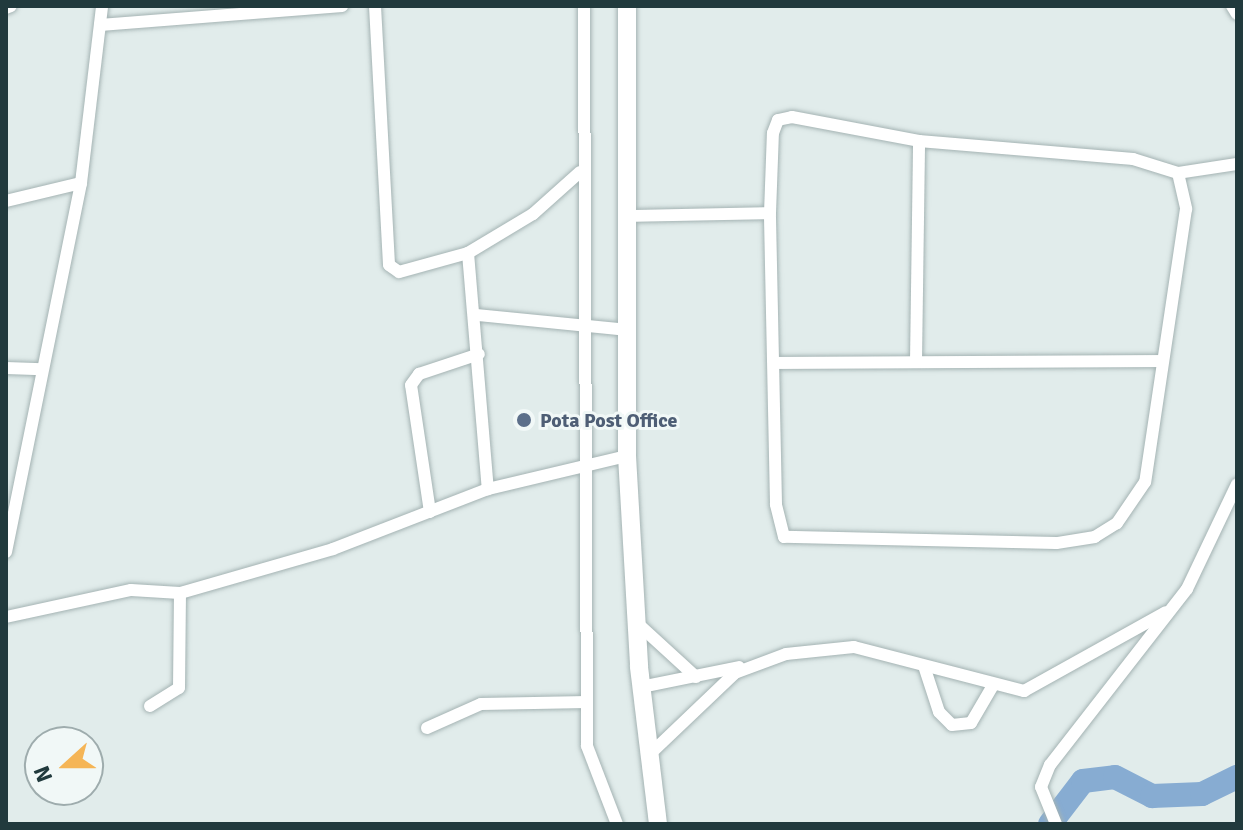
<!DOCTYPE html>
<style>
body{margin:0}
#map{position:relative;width:1243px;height:830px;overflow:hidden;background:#e1eceb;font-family:Signika,sans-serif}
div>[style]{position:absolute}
.river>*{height:24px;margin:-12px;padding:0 12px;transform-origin:12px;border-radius:12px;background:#87acd2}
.roads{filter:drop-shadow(0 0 2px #a4b3b3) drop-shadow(0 0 2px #a4b3b3)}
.street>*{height:12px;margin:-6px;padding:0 6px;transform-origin:6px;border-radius:6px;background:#fff}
.secondary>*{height:18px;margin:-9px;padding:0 9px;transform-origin:9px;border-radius:9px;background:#fff}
.dots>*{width:22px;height:22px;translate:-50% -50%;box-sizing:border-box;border:4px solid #f1f8f7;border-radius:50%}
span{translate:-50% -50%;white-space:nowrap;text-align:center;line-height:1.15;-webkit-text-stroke:6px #f1f8f7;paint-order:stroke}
.service-label{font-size:20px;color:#4e5e75;font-weight:700}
.left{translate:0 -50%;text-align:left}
.frame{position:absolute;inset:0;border:8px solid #213a3d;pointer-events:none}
.north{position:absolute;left:24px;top:726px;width:80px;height:80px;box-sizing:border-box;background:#f1f8f7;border:2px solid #9eacad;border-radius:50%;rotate:249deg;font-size:22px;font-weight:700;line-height:32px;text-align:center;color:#213a3d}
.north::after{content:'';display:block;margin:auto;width:28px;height:36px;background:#f5b556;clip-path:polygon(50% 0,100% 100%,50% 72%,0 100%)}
</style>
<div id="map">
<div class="river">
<div style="left:1050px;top:824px;width:54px;rotate:-52.5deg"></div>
<div style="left:1083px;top:781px;width:32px;rotate:-7deg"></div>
<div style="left:1115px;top:777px;width:42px;rotate:27.2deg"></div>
<div style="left:1152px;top:796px;width:50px;rotate:-2.3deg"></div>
<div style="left:1202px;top:794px;width:39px;rotate:-26deg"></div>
</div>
<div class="roads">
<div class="street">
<div style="left:375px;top:6px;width:259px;rotate:86.9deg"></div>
<div style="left:389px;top:265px;width:12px;rotate:35deg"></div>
<div style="left:399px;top:272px;width:72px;rotate:-15.4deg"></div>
<div style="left:468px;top:253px;width:237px;rotate:85.2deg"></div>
<div style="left:584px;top:6px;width:740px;rotate:89.77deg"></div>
<div style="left:587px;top:746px;width:84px;rotate:69deg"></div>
<div style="left:1232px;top:6px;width:9px;rotate:58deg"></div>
<div style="left:6px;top:8px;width:5px;rotate:-22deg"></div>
<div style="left:100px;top:25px;width:243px;rotate:-4.5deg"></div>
<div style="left:792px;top:117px;width:129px;rotate:10.7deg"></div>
<div style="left:919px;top:141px;width:215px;rotate:4.8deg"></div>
<div style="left:1133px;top:159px;width:47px;rotate:17.3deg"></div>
<div style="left:1178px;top:173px;width:37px;rotate:77deg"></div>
<div style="left:1186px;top:209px;width:276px;rotate:98.5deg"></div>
<div style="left:1145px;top:482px;width:50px;rotate:124.3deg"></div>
<div style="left:1117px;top:523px;width:26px;rotate:148deg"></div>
<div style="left:1095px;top:537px;width:39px;rotate:171deg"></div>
<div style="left:1056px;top:543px;width:272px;rotate:-178.7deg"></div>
<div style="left:784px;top:537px;width:34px;rotate:-104deg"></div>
<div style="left:776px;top:504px;width:291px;rotate:-91.2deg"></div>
<div style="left:770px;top:213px;width:80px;rotate:-87.9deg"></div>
<div style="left:773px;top:133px;width:14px;rotate:-69deg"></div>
<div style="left:778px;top:120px;width:14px;rotate:-12deg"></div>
<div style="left:1178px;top:173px;width:60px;rotate:-8.7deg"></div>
<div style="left:6px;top:201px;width:77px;rotate:-13.5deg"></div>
<div style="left:628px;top:216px;width:142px;rotate:-1.2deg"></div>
<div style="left:468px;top:253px;width:76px;rotate:-31deg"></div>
<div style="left:533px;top:214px;width:63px;rotate:-41.8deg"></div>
<div style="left:477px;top:315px;width:151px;rotate:5.7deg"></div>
<div style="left:916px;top:362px;width:221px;rotate:-89.2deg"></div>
<div style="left:775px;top:363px;width:386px;rotate:-0.3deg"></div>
<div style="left:6px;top:368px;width:36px;rotate:2deg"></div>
<div style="left:430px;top:512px;width:128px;rotate:-98.5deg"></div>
<div style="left:411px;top:385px;width:14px;rotate:-54deg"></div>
<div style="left:419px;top:374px;width:63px;rotate:-18.4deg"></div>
<div style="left:6px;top:552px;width:377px;rotate:-78.5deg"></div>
<div style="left:81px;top:183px;width:178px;rotate:-83.2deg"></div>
<div style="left:6px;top:617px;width:128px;rotate:-12.2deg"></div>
<div style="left:131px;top:590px;width:49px;rotate:3.5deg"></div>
<div style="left:180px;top:593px;width:159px;rotate:-16deg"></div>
<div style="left:333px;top:549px;width:166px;rotate:-21.2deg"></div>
<div style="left:488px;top:489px;width:143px;rotate:-13.4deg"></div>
<div style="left:637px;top:623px;width:80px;rotate:42.5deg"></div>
<div style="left:924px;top:666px;width:48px;rotate:71.9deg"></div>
<div style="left:939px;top:712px;width:18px;rotate:45deg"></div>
<div style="left:952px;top:725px;width:19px;rotate:-6deg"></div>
<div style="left:971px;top:723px;width:42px;rotate:-59.7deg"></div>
<div style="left:641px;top:687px;width:100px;rotate:-11.5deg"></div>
<div style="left:150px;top:706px;width:34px;rotate:-32deg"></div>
<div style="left:179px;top:688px;width:95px;rotate:-89.4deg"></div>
<div style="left:427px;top:728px;width:59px;rotate:-24deg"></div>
<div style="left:481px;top:704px;width:106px;rotate:-1.1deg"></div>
<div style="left:649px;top:755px;width:119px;rotate:-43.6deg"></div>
<div style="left:735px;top:673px;width:54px;rotate:-20.4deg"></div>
<div style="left:786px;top:654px;width:68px;rotate:-5.9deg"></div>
<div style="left:854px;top:647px;width:176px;rotate:14.5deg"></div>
<div style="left:1024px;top:691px;width:162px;rotate:-29.1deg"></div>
<div style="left:1056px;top:824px;width:40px;rotate:-112deg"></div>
<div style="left:1041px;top:787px;width:24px;rotate:-68deg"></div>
<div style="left:1050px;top:765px;width:223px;rotate:-52.1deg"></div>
<div style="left:1187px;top:589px;width:116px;rotate:-64.5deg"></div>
</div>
<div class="secondary">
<div style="left:627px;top:6px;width:450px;rotate:90deg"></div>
<div style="left:627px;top:456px;width:211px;rotate:86.7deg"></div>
<div style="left:639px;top:667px;width:158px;rotate:83.1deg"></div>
</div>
</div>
<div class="dots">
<div style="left:524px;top:420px;background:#5c6f8a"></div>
</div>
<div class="service-label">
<span class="left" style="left:540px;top:420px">Pota Post Office</span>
</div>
<div class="frame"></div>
<div class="north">N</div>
</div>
